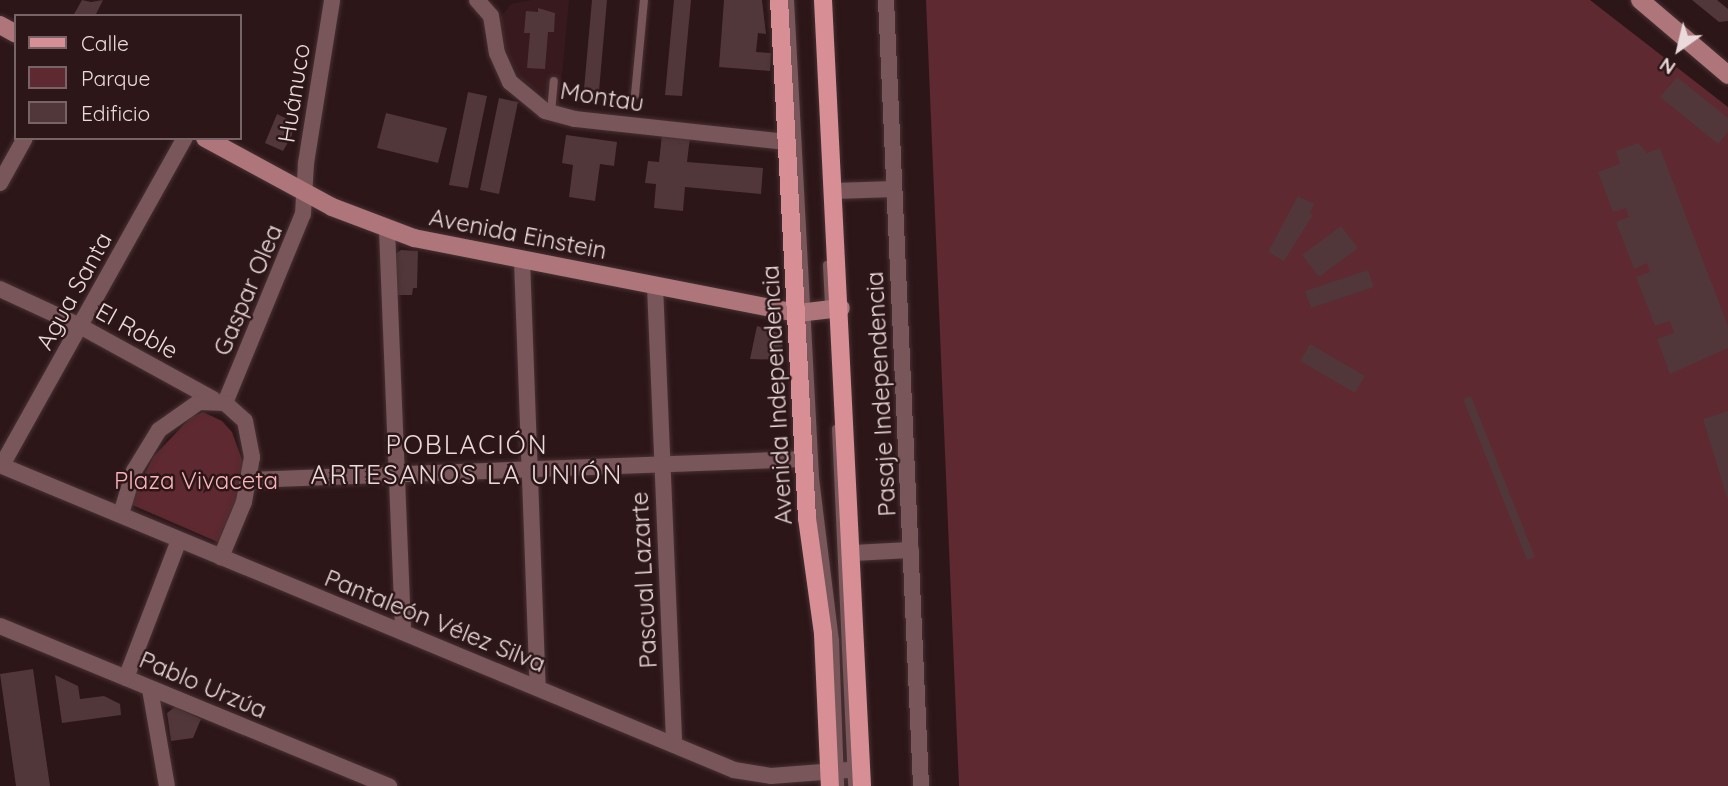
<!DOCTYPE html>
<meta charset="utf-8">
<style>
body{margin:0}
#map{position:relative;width:1728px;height:786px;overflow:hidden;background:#2c1618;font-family:Quicksand,sans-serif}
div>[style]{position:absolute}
.built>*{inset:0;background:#381a1e}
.green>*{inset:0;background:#5e2930}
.building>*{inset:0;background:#513739}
.roads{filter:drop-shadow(0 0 2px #473133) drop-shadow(0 0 2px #473133)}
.lane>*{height:8px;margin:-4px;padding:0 4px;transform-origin:4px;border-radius:4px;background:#795659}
.street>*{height:16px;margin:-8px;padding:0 8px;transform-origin:8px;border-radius:8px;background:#795659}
.secondary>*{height:18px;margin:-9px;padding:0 9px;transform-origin:9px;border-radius:9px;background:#ae767b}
.primary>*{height:18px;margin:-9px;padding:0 9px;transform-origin:9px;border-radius:9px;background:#d78f95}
span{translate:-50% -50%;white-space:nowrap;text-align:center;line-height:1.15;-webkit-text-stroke:5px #2c1618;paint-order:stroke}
.street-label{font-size:24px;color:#ebdadb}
.park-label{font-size:24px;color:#f8b4b9}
.neighbourhood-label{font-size:26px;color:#ebdadb;letter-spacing:2px}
.legend{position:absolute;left:14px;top:14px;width:228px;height:126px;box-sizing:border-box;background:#2c1618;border:2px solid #786466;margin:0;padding:9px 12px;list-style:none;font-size:21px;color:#ebdadb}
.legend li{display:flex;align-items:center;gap:14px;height:35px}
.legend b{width:35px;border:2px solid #786466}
.north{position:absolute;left:1644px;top:14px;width:70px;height:70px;-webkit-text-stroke:5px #2c1618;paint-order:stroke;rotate:214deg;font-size:19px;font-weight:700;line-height:28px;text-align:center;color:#ebdadb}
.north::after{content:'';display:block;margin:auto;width:24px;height:32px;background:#ebdadb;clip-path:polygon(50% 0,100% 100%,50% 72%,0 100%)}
</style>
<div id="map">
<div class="built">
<div style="clip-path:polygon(532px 0,569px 0,559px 106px,521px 79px,504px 46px,499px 19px,511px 4px)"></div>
</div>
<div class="green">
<div style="clip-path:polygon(926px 0,1590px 0,1728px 107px,1728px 786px,959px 786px)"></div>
<div style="clip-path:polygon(203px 412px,222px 421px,232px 432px,244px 465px,240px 500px,220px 543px,130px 504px,153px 457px,191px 417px)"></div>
</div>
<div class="building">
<div style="clip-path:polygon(82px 0,91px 2px,103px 0,95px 16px,73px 16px)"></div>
<div style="clip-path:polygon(592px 0,607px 0,599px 91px,584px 89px)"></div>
<div style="clip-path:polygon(674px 0,691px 0,682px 96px,665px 95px)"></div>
<div style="clip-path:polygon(724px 0,762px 0,766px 34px,758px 33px,756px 52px,771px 53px,770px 71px,719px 67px)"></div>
<div style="clip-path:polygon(1692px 0,1717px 0,1728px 9px,1728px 21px,1719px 22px)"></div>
<div style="clip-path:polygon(538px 8px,555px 13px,554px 32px,548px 32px,545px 69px,527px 68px,530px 33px,524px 33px,526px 11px,538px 12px)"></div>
<div style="clip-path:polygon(1677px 77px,1728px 118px,1728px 132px,1718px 144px,1660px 97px)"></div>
<div style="clip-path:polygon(468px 92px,487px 96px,468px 188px,449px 185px)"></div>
<div style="clip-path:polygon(499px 98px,518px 102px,499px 194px,480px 190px)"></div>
<div style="clip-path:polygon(386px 113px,447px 128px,438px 163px,377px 148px)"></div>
<div style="clip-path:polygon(277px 114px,293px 122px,292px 135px,283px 151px,265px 143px)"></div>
<div style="clip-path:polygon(662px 134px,690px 137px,687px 162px,763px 168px,761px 194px,685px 187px,683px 211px,654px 208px,656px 184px,645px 183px,648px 161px,659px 162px)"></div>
<div style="clip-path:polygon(566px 135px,617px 142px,614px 166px,600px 164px,595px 201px,569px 197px,573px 165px,562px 163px)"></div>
<div style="clip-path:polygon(1638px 143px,1647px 153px,1660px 148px,1728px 326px,1728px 348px,1670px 374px,1657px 339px,1674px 333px,1670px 321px,1655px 326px,1636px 277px,1650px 272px,1647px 263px,1634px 269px,1616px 222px,1629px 217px,1626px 208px,1613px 212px,1598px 172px,1620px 164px,1616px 151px)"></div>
<div style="clip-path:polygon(1298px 196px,1314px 204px,1310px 213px,1313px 215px,1284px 261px,1268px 252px)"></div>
<div style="clip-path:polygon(1341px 226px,1358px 248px,1319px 277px,1302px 255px)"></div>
<div style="clip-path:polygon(401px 250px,418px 251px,417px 288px,413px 288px,412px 295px,394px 295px,394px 255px)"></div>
<div style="clip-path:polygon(1368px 270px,1374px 287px,1311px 308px,1305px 291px)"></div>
<div style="clip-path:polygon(757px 326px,782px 334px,783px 360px,750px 359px)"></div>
<div style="clip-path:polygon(1310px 344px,1365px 376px,1355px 393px,1300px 361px)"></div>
<div style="clip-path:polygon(1471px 396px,1535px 557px,1527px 560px,1463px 399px)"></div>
<div style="clip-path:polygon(1728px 411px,1728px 498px,1727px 498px,1703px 419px)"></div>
<div style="clip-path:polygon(33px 669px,50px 786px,16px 786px,0 674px)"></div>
<div style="clip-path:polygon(55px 675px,78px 686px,80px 699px,104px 696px,120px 704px,121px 715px,62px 723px)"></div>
<div style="clip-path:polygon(175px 707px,201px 719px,193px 738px,171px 741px,167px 713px)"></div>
</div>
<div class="roads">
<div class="lane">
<div style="left:790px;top:0;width:479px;rotate:87deg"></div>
<div style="left:815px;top:478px;width:163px;rotate:83deg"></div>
<div style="left:835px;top:640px;width:146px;rotate:88deg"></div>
<div style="left:635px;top:95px;width:95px;rotate:-84.6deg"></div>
<div style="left:551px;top:113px;width:32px;rotate:-85deg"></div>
<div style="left:827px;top:265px;width:40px;rotate:87.1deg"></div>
<div style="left:836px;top:429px;width:357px;rotate:87.4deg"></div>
</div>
<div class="street">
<div style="left:477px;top:0;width:21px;rotate:49deg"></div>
<div style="left:491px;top:16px;width:37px;rotate:81deg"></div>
<div style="left:497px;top:53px;width:32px;rotate:66deg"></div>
<div style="left:510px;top:82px;width:45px;rotate:39.6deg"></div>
<div style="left:545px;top:111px;width:31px;rotate:15deg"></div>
<div style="left:575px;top:119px;width:214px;rotate:6.2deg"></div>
<div style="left:886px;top:0;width:787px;rotate:87.45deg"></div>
<div style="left:0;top:183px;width:51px;rotate:-60.9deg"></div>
<div style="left:835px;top:191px;width:59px;rotate:-1.9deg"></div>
<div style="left:387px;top:230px;width:402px;rotate:87.7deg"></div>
<div style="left:522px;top:260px;width:428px;rotate:87.9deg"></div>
<div style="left:655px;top:286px;width:459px;rotate:87.6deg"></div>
<div style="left:0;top:289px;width:88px;rotate:24.8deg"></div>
<div style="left:80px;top:326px;width:152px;rotate:28.8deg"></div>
<div style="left:225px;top:403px;width:204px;rotate:-67.6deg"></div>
<div style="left:303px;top:214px;width:51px;rotate:-86.6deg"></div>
<div style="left:306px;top:163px;width:165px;rotate:-80.9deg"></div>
<div style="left:0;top:465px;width:795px;rotate:22.56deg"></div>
<div style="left:734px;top:770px;width:37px;rotate:9deg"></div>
<div style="left:771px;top:776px;width:90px;rotate:-4.4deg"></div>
<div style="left:2px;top:465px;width:375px;rotate:-60.8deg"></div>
<div style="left:249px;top:480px;width:555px;rotate:-2.17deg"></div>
<div style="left:121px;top:514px;width:45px;rotate:-73.2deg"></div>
<div style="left:134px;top:471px;width:48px;rotate:-58.6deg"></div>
<div style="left:159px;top:430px;width:49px;rotate:-35deg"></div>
<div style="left:199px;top:402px;width:26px;rotate:2deg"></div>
<div style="left:225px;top:403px;width:27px;rotate:42deg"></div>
<div style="left:245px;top:421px;width:37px;rotate:79deg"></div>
<div style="left:252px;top:457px;width:46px;rotate:100.1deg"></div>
<div style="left:244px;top:502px;width:60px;rotate:112.7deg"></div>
<div style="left:852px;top:553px;width:59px;rotate:-2.9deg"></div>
<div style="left:0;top:626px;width:421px;rotate:22.4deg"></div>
<div style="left:126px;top:678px;width:148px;rotate:-69deg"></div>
<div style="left:150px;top:689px;width:98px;rotate:80.1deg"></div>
</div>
<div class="secondary">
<div style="left:1640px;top:0;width:116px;rotate:40.4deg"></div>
<div style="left:0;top:25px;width:18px;rotate:29deg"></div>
<div style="left:205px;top:138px;width:145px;rotate:28.5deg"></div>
<div style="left:332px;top:207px;width:88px;rotate:20.7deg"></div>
<div style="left:414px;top:238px;width:391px;rotate:11.1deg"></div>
<div style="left:798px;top:313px;width:43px;rotate:-6.6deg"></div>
</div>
<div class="primary">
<div style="left:779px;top:0;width:519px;rotate:86.91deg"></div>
<div style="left:807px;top:518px;width:117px;rotate:82.1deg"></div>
<div style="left:823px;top:634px;width:152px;rotate:87.4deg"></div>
<div style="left:823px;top:0;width:787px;rotate:87.16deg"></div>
</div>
</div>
<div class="street-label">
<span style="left:294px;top:93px;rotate:-81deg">Huánuco</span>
<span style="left:602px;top:97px;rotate:9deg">Montau</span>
<span style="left:518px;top:234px;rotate:11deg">Avenida Einstein</span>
<span style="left:248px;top:290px;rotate:-67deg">Gaspar Olea</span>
<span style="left:74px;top:291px;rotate:-61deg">Agua Santa</span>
<span style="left:137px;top:331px;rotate:29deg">El Roble</span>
<span style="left:881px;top:394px;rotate:-93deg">Pasaje Independencia</span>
<span style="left:777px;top:395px;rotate:-93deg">Avenida Independencia</span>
<span style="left:644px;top:580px;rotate:-93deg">Pascual Lazarte</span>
<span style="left:435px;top:621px;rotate:22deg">Pantaleón Vélez Silva</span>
<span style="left:203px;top:685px;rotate:23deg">Pablo Urzúa</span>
</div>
<div class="park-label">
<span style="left:196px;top:481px">Plaza Vivaceta</span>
</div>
<div class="neighbourhood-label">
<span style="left:467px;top:460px">POBLACIÓN<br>ARTESANOS LA UNIÓN</span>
</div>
<ul class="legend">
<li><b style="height:9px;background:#d78f95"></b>Calle</li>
<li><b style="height:19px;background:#5e2930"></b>Parque</li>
<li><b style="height:19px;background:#513739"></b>Edificio</li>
</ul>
<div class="north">N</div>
</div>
